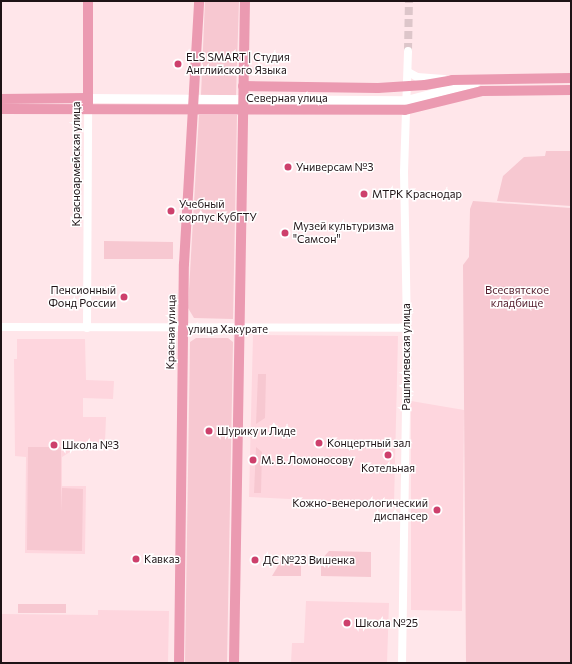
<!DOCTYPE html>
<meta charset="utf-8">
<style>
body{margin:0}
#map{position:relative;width:572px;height:664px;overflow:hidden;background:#ffe6ea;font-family:Commissioner,sans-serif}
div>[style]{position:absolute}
.built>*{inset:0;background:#fed6de}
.green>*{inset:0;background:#f7c8d1}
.tertiary-tunnel>*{height:8px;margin-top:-4px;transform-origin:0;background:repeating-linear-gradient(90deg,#ddc6ca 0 8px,transparent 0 12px)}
.tertiary>*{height:8px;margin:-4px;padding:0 4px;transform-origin:4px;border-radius:4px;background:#fff}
.secondary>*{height:9px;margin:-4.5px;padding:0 4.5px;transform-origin:4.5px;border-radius:4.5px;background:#fff}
.primary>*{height:10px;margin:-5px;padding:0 5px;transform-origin:5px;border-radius:5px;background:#eb9ab1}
.dots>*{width:11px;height:11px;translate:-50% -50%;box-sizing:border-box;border:2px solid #fff;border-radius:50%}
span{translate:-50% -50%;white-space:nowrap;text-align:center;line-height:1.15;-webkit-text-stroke:3px #fff;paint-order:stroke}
.poi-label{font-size:11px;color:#1e1316}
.left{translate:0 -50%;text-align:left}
.right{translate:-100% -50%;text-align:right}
.street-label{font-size:11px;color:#1e1316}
.park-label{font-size:11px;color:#531c2b}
.frame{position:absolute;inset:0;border:2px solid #1e1316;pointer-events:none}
</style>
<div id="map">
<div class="built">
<div style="clip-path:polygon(253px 335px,398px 336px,394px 504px,249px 497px)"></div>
<div style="clip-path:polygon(17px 339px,85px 339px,86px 380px,114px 381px,113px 399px,83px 398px,83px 417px,106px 417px,105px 443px,94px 442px,94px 448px,87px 451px,73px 450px,62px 457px,62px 486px,86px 486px,85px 554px,25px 553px,26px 457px,15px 456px,14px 359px,17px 359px)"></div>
<div style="clip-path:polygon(411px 401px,464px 410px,462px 611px,411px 610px)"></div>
<div style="clip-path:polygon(306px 601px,389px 603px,387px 663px,291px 663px,292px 643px,304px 643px)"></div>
<div style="clip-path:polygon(98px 610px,169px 611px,168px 663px,1px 663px,1px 614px,98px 615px)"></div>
</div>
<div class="green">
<div style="clip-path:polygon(205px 1px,239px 1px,236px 96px,201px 95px)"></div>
<div style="clip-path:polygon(199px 115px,237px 115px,233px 319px,194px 318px,188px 308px)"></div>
<div style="clip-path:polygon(546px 151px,571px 151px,571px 206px,497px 201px,503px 176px,524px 157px,545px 156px)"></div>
<div style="clip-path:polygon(473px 201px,571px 208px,571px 663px,466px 663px,463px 265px,469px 257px,470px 209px)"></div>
<div style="clip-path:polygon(104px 241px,173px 242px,173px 259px,104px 259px)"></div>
<div style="clip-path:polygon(196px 338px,228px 338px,233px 342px,227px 663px,185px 663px,190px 342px)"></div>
<div style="clip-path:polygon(258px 374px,266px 374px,265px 418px,256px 424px)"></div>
<div style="clip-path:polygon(28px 447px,61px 447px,61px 513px,62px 488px,83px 489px,82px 551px,27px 550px)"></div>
<div style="clip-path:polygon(256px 447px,262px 452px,261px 493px,254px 493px)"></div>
<div style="clip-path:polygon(329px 551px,371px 552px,371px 577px,321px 576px,321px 560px)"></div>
<div style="clip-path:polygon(281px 561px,301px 561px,301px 576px,272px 576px)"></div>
<div style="clip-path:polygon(18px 604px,66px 604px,66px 613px,18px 613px)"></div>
</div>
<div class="tertiary-tunnel">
<div style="left:408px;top:51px;width:50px;rotate:-88.9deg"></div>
</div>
<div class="tertiary">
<div style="left:408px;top:72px;width:10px;rotate:29deg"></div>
<div style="left:417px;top:77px;width:27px;rotate:4deg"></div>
<div style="left:1px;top:327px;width:406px;rotate:0.1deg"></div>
<div style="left:87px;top:328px;width:220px;rotate:-89.7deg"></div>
<div style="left:402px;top:663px;width:335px;rotate:-89.1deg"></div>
<div style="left:407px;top:328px;width:156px;rotate:-91.1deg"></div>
<div style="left:404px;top:172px;width:121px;rotate:-88.1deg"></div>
</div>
<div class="secondary">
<div style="left:88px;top:98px;width:318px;rotate:0.4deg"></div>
<div style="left:406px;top:100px;width:72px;rotate:-14.4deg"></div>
</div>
<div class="primary">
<div style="left:88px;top:1px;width:107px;rotate:90deg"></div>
<div style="left:243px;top:86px;width:135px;rotate:0.8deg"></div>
<div style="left:378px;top:88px;width:47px;rotate:-3.7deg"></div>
<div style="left:425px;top:85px;width:27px;rotate:-10deg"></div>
<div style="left:452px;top:80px;width:119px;rotate:-1deg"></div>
<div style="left:1px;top:99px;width:87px;rotate:-0.7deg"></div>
<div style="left:1px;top:109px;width:404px;rotate:0.1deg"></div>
<div style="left:405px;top:110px;width:79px;rotate:-13.9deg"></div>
<div style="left:482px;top:91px;width:89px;rotate:-0.6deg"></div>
<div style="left:179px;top:663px;width:399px;rotate:-89.3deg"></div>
<div style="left:184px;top:264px;width:263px;rotate:-86.7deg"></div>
<div style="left:234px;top:663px;width:662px;rotate:-89.05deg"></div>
</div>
<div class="dots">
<div style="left:178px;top:64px;background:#cd406c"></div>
<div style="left:288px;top:167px;background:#cd406c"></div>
<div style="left:364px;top:194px;background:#cd406c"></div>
<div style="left:171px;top:211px;background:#cd406c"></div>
<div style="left:285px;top:233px;background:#cd406c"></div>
<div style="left:124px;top:297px;background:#cd406c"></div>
<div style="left:209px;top:431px;background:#cd406c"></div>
<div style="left:319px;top:443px;background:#cd406c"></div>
<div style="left:54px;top:445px;background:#cd406c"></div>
<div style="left:388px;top:455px;background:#cd406c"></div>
<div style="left:253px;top:460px;background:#cd406c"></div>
<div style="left:437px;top:510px;background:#cd406c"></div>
<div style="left:136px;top:559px;background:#cd406c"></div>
<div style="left:255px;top:560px;background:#cd406c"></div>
<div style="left:347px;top:623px;background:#cd406c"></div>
</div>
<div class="poi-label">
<span class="left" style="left:186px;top:64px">ELS SMART | Студия<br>Английского Языка</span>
<span class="left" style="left:296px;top:167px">Универсам №3</span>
<span class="left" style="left:372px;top:194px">МТРК Краснодар</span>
<span class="left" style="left:179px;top:211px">Учебный<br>корпус КубГТУ</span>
<span class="left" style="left:293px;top:233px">Музей культуризма<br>"Самсон"</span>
<span class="right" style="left:116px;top:297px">Пенсионный<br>Фонд России</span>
<span class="left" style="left:217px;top:431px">Шурику и Лиде</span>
<span class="left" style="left:327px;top:443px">Концертный зал</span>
<span class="left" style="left:62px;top:445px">Школа №3</span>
<span class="left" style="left:261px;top:460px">М. В. Ломоносову</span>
<span style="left:388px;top:468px">Котельная</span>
<span class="right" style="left:428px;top:510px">Кожно-венерологический<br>диспансер</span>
<span class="left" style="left:144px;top:559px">Кавказ</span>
<span class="left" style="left:263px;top:560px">ДС №23 Вишенка</span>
<span class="left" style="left:355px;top:623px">Школа №25</span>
</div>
<div class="street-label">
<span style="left:287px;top:98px">Северная улица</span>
<span style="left:76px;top:164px;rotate:-90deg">Красноармейская улица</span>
<span style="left:228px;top:329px">улица Хакурате</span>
<span style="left:171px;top:332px;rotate:-89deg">Красная улица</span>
<span style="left:406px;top:357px;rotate:-90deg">Рашпилевская улица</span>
</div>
<div class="park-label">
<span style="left:517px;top:297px">Всесвятское<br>кладбище</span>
</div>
<div class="frame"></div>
</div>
